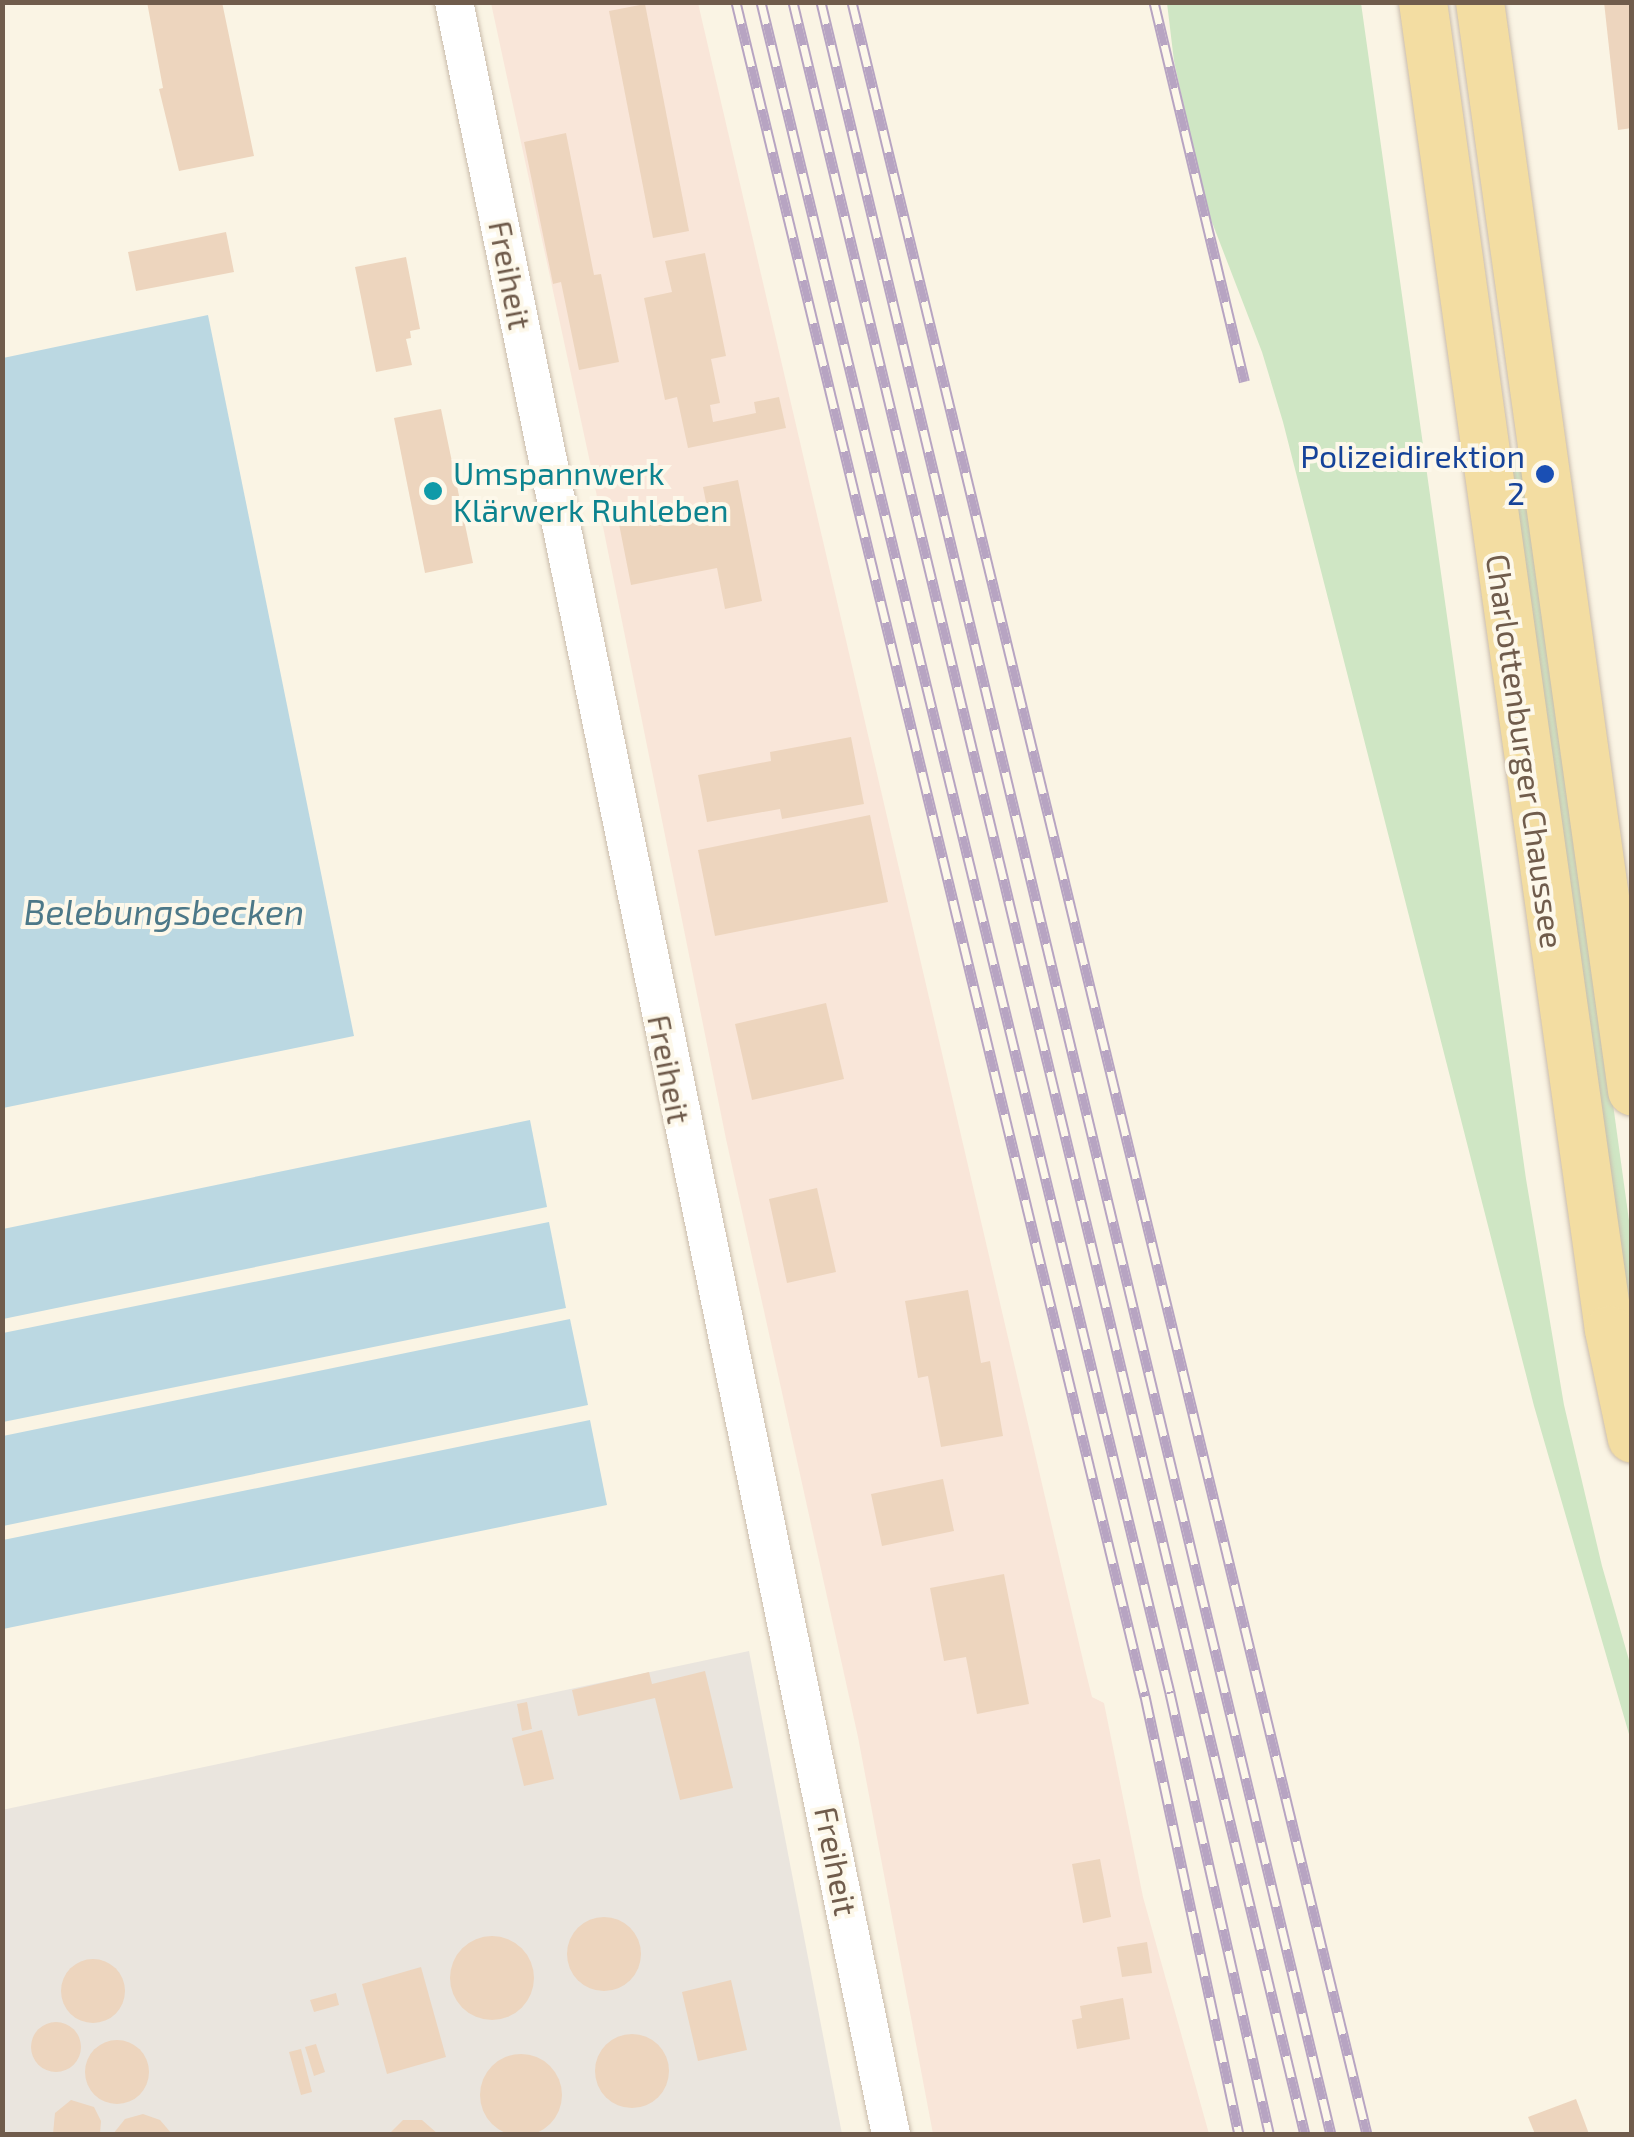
<!DOCTYPE html>
<meta charset="utf-8">
<style>
body{margin:0}
#map{position:relative;width:1634px;height:2137px;overflow:hidden;background:#faf4e4;font-family:"Exo 2",sans-serif}
div>[style]{position:absolute}
.commercial>*{inset:0;background:#f9e6d9}
.industrial>*{inset:0;background:#eae5de}
.green>*{inset:0;background:#cfe6c4}
.water>*{inset:0;background:#bbd8e2}
.building>*{inset:0;background:#edd5be}
.round{border-radius:50%}
.roads{filter:drop-shadow(0 0 2px #cabcac) drop-shadow(0 0 2px #cabcac)}
.minor>*{height:38px;margin:-19px;padding:0 19px;transform-origin:19px;border-radius:19px;background:#fff}
.major>*{height:48px;margin:-24px;padding:0 24px;transform-origin:24px;border-radius:24px;background:#f3dda2}
.rail>*{height:11px;margin-top:-5.5px;transform-origin:0;background:repeating-linear-gradient(90deg,#fdf8ea 0 22px,#b7a4c2 0 44px);box-sizing:border-box;border-block:2px solid #b7a4c2}
.dots>*{width:28px;height:28px;translate:-50% -50%;box-sizing:border-box;border:5px solid #fdf8ea;border-radius:50%}
span{translate:-50% -50%;white-space:nowrap;text-align:center;line-height:1.15;-webkit-text-stroke:8px #fdf8ea;paint-order:stroke}
.street-label{font-size:32px;color:#705c4c}
.transit-label{font-size:32px;color:#164399}
.right{translate:-100% -50%;text-align:right}
.culture-label{font-size:32px;color:#0d838f}
.left{translate:0 -50%;text-align:left}
.water-label{font-size:35px;color:#4c7888;font-style:italic}
.frame{position:absolute;inset:0;border:5px solid #705c4c;pointer-events:none}
</style>
<div id="map">
<div class="commercial">
<div style="clip-path:polygon(491px 3px,698px 3px,1085px 1669px,1092px 1697px,1104px 1703px,1143px 1897px,1209px 2134px,933px 2134px,858px 1737px,726px 1139px,591px 467px)"></div>
</div>
<div class="industrial">
<div style="clip-path:polygon(749px 1651px,842px 2134px,3px 2134px,2px 1810px)"></div>
</div>
<div class="green">
<div style="clip-path:polygon(1167px 3px,1361px 3px,1526px 1179px,1564px 1405px,1602px 1566px,1631px 1667px,1631px 1741px,1534px 1406px,1283px 422px,1262px 352px,1205px 204px,1174px 61px)"></div>
<div style="clip-path:polygon(1523px 450px,1631px 1235px,1631px 1355px,1502px 452px)"></div>
</div>
<div class="water">
<div style="clip-path:polygon(208px 315px,354px 1036px,3px 1108px,3px 358px)"></div>
<div style="clip-path:polygon(530px 1120px,547px 1207px,3px 1319px,3px 1229px)"></div>
<div style="clip-path:polygon(549px 1222px,566px 1308px,3px 1422px,3px 1333px)"></div>
<div style="clip-path:polygon(570px 1319px,588px 1405px,3px 1526px,3px 1436px)"></div>
<div style="clip-path:polygon(590px 1420px,607px 1505px,3px 1629px,3px 1540px)"></div>
</div>
<div class="building">
<div style="clip-path:polygon(147px 2px,222px 2px,254px 156px,179px 171px,159px 89px,163px 88px)"></div>
<div style="clip-path:polygon(1604px 2px,1632px 2px,1632px 128px,1618px 130px)"></div>
<div style="clip-path:polygon(645px 4px,689px 231px,653px 238px,609px 11px)"></div>
<div style="clip-path:polygon(566px 133px,594px 275px,601px 274px,619px 362px,579px 370px,561px 282px,553px 284px,524px 142px)"></div>
<div style="clip-path:polygon(226px 232px,234px 272px,136px 291px,128px 252px)"></div>
<div style="clip-path:polygon(705px 253px,726px 356px,711px 359px,720px 403px,710px 405px,713px 422px,756px 413px,754px 402px,779px 397px,786px 428px,688px 448px,677px 397px,665px 400px,644px 298px,672px 292px,665px 261px)"></div>
<div style="clip-path:polygon(406px 257px,420px 329px,410px 331px,411px 338px,406px 339px,412px 365px,376px 372px,355px 267px)"></div>
<div style="clip-path:polygon(441px 409px,473px 563px,425px 573px,394px 418px)"></div>
<div style="clip-path:polygon(738px 480px,762px 601px,725px 609px,717px 568px,631px 585px,619px 524px,707px 507px,703px 487px)"></div>
<div style="clip-path:polygon(851px 737px,864px 804px,782px 819px,780px 809px,707px 822px,698px 775px,771px 761px,770px 752px)"></div>
<div style="clip-path:polygon(870px 815px,888px 902px,715px 936px,698px 850px)"></div>
<div style="clip-path:polygon(826px 1003px,844px 1079px,752px 1100px,735px 1024px)"></div>
<div style="clip-path:polygon(817px 1188px,836px 1272px,787px 1283px,769px 1199px)"></div>
<div style="clip-path:polygon(968px 1290px,981px 1363px,990px 1361px,1003px 1436px,941px 1447px,928px 1376px,918px 1378px,905px 1301px)"></div>
<div style="clip-path:polygon(943px 1479px,954px 1531px,882px 1546px,871px 1494px)"></div>
<div style="clip-path:polygon(1004px 1574px,1029px 1704px,977px 1714px,966px 1657px,944px 1661px,930px 1588px)"></div>
<div style="clip-path:polygon(705px 1671px,733px 1788px,680px 1800px,655px 1698px,578px 1716px,572px 1690px,649px 1672px,652px 1684px)"></div>
<div style="clip-path:polygon(527px 1702px,532px 1729px,522px 1731px,517px 1704px)"></div>
<div style="clip-path:polygon(542px 1730px,554px 1779px,524px 1786px,512px 1738px)"></div>
<div style="clip-path:polygon(1100px 1859px,1111px 1917px,1083px 1923px,1072px 1864px)"></div>
<div class="round" style="left:567px;top:1917px;width:74px;height:74px"></div>
<div class="round" style="left:450px;top:1936px;width:84px;height:84px"></div>
<div style="clip-path:polygon(1147px 1942px,1152px 1973px,1122px 1977px,1117px 1947px)"></div>
<div class="round" style="left:61px;top:1959px;width:64px;height:64px"></div>
<div style="clip-path:polygon(421px 1967px,446px 2057px,387px 2074px,362px 1984px)"></div>
<div style="clip-path:polygon(731px 1980px,747px 2050px,698px 2061px,682px 1992px)"></div>
<div style="clip-path:polygon(336px 1993px,339px 2005px,314px 2012px,310px 2000px)"></div>
<div style="clip-path:polygon(1123px 1998px,1130px 2039px,1077px 2049px,1072px 2020px,1082px 2018px,1080px 2006px)"></div>
<div class="round" style="left:31px;top:2022px;width:50px;height:50px"></div>
<div class="round" style="left:595px;top:2034px;width:74px;height:74px"></div>
<div class="round" style="left:85px;top:2040px;width:64px;height:64px"></div>
<div style="clip-path:polygon(316px 2044px,325px 2072px,314px 2076px,305px 2047px)"></div>
<div style="clip-path:polygon(301px 2049px,312px 2092px,301px 2095px,289px 2052px)"></div>
<div class="round" style="left:480px;top:2054px;width:82px;height:82px"></div>
<div style="clip-path:polygon(1576px 2099px,1589px 2134px,1535px 2134px,1528px 2117px)"></div>
<div style="clip-path:polygon(71px 2100px,94px 2107px,101px 2121px,100px 2134px,53px 2134px,55px 2113px)"></div>
<div style="clip-path:polygon(143px 2114px,160px 2120px,172px 2134px,113px 2134px,125px 2119px)"></div>
<div style="clip-path:polygon(403px 2120px,422px 2120px,438px 2134px,389px 2134px)"></div>
</div>
<div class="roads">
<div class="minor">
<div style="left:454px;top:2px;width:2176px;rotate:78.42deg"></div>
</div>
<div class="major">
<div style="left:1423px;top:2px;width:1341px;rotate:82.03deg"></div>
<div style="left:1609px;top:1330px;width:111px;rotate:78.1deg"></div>
<div style="left:1480px;top:2px;width:1100px;rotate:82.05deg"></div>
</div>
</div>
<div class="rail">
<div style="left:736px;top:2px;width:1743px;rotate:76.43deg"></div>
<div style="left:1145px;top:1696px;width:448px;rotate:77.9deg"></div>
<div style="left:761px;top:2px;width:1740px;rotate:76.4deg"></div>
<div style="left:1170px;top:1693px;width:452px;rotate:77.3deg"></div>
<div style="left:793px;top:2px;width:2193px;rotate:76.5deg"></div>
<div style="left:821px;top:2px;width:2192px;rotate:76.55deg"></div>
<div style="left:852px;top:2px;width:2193px;rotate:76.42deg"></div>
<div style="left:1154px;top:2px;width:390px;rotate:76.6deg"></div>
</div>
<div class="dots">
<div style="left:1545px;top:474px;background:#1a4fb4"></div>
<div style="left:433px;top:491px;background:#0f9aa8"></div>
</div>
<div class="street-label">
<span style="left:511px;top:275px;rotate:79deg">Freiheit</span>
<span style="left:1526px;top:751px;rotate:82deg">Charlottenburger Chaussee</span>
<span style="left:670px;top:1069px;rotate:79deg">Freiheit</span>
<span style="left:837px;top:1861px;rotate:79deg">Freiheit</span>
</div>
<div class="transit-label">
<span class="right" style="left:1525px;top:474px">Polizeidirektion<br>2</span>
</div>
<div class="culture-label">
<span class="left" style="left:453px;top:491px">Umspannwerk<br>Klärwerk Ruhleben</span>
</div>
<div class="water-label">
<span style="left:164px;top:911px">Belebungsbecken</span>
</div>
<div class="frame"></div>
</div>
